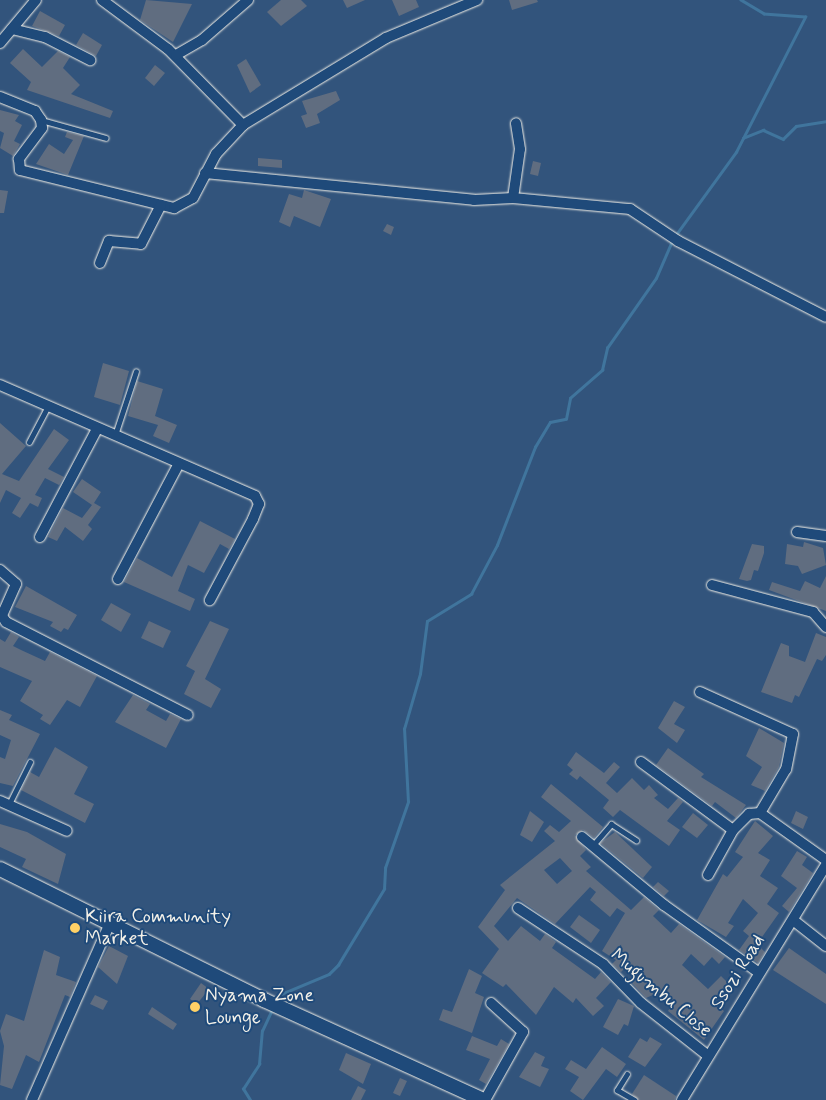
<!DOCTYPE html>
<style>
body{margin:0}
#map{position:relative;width:826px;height:1100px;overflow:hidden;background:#32547c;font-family:Mynerve,sans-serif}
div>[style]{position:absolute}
.stream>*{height:2.5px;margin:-1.25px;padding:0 1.25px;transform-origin:1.25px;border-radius:1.25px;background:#40759d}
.building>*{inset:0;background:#606d80}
.roads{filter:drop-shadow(0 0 1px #f4f1e8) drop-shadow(0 0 1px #f4f1e8)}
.service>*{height:5px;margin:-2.5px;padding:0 2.5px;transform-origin:2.5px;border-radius:2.5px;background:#1f4a7a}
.minor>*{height:10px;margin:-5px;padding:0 5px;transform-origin:5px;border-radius:5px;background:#1f4a7a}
.secondary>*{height:14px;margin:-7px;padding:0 7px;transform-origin:7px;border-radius:7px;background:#1f4a7a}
.dots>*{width:14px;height:14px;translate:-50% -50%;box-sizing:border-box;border:2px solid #1f4a7a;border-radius:50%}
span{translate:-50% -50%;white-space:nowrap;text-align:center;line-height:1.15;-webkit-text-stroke:4px #1f4a7a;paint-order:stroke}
.poi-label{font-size:19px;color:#f4f1e8}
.left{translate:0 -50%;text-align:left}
.street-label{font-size:19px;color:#f4f1e8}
</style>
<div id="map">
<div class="stream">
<div style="left:743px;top:138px;width:22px;rotate:-22deg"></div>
<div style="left:763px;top:130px;width:22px;rotate:24deg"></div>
<div style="left:783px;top:139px;width:18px;rotate:-45deg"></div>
<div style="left:796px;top:126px;width:30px;rotate:-9deg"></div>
<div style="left:675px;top:236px;width:104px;rotate:-54deg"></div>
<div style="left:736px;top:152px;width:152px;rotate:-62.9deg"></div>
<div style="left:805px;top:17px;width:41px;rotate:-175.8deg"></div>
<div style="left:764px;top:14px;width:27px;rotate:-149deg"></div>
<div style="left:279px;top:995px;width:54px;rotate:-22.8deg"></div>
<div style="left:329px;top:974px;width:13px;rotate:-45deg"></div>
<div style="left:338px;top:965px;width:89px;rotate:-58.8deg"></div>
<div style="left:384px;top:889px;width:21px;rotate:-87deg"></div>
<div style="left:385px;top:868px;width:70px;rotate:-70.8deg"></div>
<div style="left:408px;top:802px;width:73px;rotate:-93.1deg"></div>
<div style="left:404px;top:729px;width:57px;rotate:-73.8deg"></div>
<div style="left:420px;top:674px;width:53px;rotate:-82.5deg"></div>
<div style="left:427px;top:621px;width:52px;rotate:-31.5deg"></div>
<div style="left:471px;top:594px;width:55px;rotate:-62deg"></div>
<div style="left:497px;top:545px;width:105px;rotate:-68.8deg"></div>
<div style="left:535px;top:447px;width:29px;rotate:-59deg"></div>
<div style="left:550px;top:422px;width:16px;rotate:-11deg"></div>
<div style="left:566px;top:419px;width:21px;rotate:-79deg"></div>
<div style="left:570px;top:398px;width:43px;rotate:-41.2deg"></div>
<div style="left:602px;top:370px;width:23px;rotate:-77deg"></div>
<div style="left:607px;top:348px;width:85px;rotate:-55deg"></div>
<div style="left:656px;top:278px;width:40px;rotate:-66.6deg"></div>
<div style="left:250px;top:1100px;width:13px;rotate:-122deg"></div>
<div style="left:243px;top:1089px;width:30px;rotate:-57deg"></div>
<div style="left:259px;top:1064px;width:33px;rotate:-85deg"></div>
<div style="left:262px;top:1031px;width:21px;rotate:-65deg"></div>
</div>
<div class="building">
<div style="clip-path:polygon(146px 0,192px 4px,173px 42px,140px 20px)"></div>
<div style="clip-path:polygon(281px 0,301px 0,307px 6px,281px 26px,267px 12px)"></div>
<div style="clip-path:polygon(343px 0,365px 0,347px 8px)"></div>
<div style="clip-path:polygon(392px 0,416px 0,419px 7px,399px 16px)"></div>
<div style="clip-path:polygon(509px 0,537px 0,538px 2px,512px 10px)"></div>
<div style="clip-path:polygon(40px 11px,65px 25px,59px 36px,32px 26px)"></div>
<div style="clip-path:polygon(83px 33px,102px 45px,96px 56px,76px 45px)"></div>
<div style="clip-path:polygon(23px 49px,42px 67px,58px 51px,70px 57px,63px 68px,80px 85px,71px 94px,113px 111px,110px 118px,27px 90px,31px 82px,10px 63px)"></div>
<div style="clip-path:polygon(246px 59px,261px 85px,250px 93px,237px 65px)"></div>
<div style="clip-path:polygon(155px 65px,165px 73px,154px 86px,145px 78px)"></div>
<div style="clip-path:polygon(336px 91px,340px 100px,317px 114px,320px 123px,306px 128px,301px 116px,307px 114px,302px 101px)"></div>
<div style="clip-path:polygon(0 110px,19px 115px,15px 121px,22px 125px,14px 141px,20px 144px,13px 156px,0 148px,4px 133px,0 131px)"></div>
<div style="clip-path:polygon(67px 132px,84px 136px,68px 175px,36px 164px,49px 144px,64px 154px,73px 140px,65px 137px)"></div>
<div style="clip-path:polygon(258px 158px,282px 160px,282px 168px,258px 166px)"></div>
<div style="clip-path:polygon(533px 161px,541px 163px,538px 176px,530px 174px)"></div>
<div style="clip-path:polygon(0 190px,8px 191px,4px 213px,0 213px)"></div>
<div style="clip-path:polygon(304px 190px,331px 199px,320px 227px,294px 216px,290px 227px,279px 222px,289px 194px,302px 198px)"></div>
<div style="clip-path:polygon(387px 224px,394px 227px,391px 235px,383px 231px)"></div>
<div style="clip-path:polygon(103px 363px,129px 371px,120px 405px,94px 397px)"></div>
<div style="clip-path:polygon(137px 381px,163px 389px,155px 416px,177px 425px,169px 443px,153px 436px,158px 425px,128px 416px)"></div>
<div style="clip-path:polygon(0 423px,26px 446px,2px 474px,19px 481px,54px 429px,69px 440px,48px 469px,64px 477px,59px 485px,45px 478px,35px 495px,42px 498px,38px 507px,30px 503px,20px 518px,12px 513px,21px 498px,6px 490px,0 503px)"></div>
<div style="clip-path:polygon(82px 479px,101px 492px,94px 503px,101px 507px,88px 525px,92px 529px,83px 541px,65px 527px,57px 541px,48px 537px,63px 508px,82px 518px,92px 505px,73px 492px)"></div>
<div style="clip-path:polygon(200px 521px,235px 539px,229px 549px,220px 544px,204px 573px,188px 565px,178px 591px,195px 599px,190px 611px,124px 582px,137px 558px,172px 577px)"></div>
<div style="clip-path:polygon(804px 542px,823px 548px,826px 565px,802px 574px,798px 566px,785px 564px,787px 544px,803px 547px)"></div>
<div style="clip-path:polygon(752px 544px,764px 546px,764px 553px,758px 571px,754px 570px,751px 580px,747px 581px,739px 579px)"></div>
<div style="clip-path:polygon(826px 576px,826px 611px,769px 590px,772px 582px,800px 591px,805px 581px,820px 588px)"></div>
<div style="clip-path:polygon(26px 586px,77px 615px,68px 630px,64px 628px,61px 632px,50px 626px,53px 622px,15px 607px)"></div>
<div style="clip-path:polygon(111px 603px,131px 614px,121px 632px,101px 620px)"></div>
<div style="clip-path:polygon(149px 621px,171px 631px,163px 648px,141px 638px)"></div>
<div style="clip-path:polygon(210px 621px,229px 629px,205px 679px,221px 689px,211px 708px,184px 694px,195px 671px,186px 666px)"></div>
<div style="clip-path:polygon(11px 632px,19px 637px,13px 646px,21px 650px,45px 661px,50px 652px,97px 676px,80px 707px,67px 700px,50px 725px,40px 719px,43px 715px,20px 701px,32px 681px,0 667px,0 639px,5px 642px)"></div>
<div style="clip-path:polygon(816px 633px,826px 637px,826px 655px,822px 661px,817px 659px,799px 697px,795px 695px,792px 703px,761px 692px,781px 643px,789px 646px,789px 656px,805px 662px)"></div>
<div style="clip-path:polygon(133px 695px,150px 704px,146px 710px,166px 721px,170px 714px,181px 719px,166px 748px,115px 722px)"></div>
<div style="clip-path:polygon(674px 701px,685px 707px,674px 724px,685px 730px,677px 743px,658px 728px)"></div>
<div style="clip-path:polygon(0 710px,12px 715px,9px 720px,40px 734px,13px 786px,0 783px,0 757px,5px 759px,11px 740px,0 735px)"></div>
<div style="clip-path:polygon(759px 728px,784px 743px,779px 767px,765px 791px,751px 785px,762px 767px,746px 756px)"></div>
<div style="clip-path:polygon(55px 747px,88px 767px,74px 794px,94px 804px,85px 823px,21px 790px,30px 772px,39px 777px)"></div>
<div style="clip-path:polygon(668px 748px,704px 774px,701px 777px,746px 805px,740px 813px,736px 818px,715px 802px,712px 806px,656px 765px)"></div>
<div style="clip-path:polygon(576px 752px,604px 773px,614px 762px,620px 767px,606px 783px,617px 793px,632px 778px,644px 790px,649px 785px,658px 795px,654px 798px,668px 809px,678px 798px,683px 802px,667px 821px,680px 830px,669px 846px,620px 810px,613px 817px,603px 808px,609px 800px,580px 776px,577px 780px,569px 774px,573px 770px,567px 765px)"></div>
<div style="clip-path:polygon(evenodd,551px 784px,603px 827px,594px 838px,583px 830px,575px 835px,586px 850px,580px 856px,591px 867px,586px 871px,631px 910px,644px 897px,659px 910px,653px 916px,671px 933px,679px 924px,725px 957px,719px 964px,712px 957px,704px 966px,691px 954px,682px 965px,708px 989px,721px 976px,729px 984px,712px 1001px,724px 1011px,704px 1040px,668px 1011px,671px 1006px,655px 994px,646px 998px,632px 983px,638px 975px,626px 967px,621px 972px,612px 964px,616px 960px,602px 951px,625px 913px,617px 908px,610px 917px,590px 900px,596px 892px,590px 887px,555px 924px,517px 898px,494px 926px,508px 941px,521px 926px,540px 941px,545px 934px,556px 942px,552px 948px,595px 979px,601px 972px,611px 982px,596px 998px,604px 1006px,593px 1016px,576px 998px,573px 1003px,554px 987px,536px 1015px,506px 984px,503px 987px,482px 973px,499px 949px,478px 927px,505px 890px,500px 885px,555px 841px,544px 831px,550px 825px,559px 832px,571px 821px,541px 797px,551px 784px,560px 858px,572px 871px,557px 884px,544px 870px,560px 858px)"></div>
<div style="clip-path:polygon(530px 811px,544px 822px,532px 842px,520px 835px)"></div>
<div style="clip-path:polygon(796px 811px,808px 817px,803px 829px,791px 823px)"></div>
<div style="clip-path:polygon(693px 813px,708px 825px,697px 838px,682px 827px)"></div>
<div style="clip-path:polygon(755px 821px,773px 836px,758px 853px,770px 860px,760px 876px,778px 888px,767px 904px,779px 913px,757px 944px,765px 952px,758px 963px,739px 950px,749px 936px,743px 931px,758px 913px,743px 899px,728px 923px,734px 926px,726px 937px,697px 920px,723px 874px,727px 877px,743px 857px,735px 852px)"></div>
<div style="clip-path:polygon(0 824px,27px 832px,66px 854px,58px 884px,22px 867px,26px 859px,0 847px)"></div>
<div style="clip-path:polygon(615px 832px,652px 867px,643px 878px,600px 843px)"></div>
<div style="clip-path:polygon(797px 851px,807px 857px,802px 865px,813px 873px,789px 912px,782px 906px,797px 888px,781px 876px)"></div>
<div style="clip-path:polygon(658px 882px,669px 891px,664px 896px,653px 887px)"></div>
<div style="clip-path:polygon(579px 915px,600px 930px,591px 943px,570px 927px)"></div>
<div style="clip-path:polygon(109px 946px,128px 956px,117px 984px,98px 967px)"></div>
<div style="clip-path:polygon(789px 948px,826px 974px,826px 1004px,773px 970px)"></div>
<div style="clip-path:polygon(44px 950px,60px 957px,56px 975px,76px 982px,70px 997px,65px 995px,39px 1062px,26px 1055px,12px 1089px,0 1085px,4px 1046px,0 1031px,6px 1014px,24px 1021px)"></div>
<div style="clip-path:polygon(469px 969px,482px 976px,475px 993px,484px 997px,472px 1033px,439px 1020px,443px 1009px,452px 1012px)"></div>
<div style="clip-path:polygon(201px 983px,209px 989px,197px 1004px,190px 999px)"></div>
<div style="clip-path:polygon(95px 995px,108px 1001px,103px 1010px,90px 1004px)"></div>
<div style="clip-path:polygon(618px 999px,634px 1006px,628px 1026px,624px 1024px,618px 1035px,603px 1027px)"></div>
<div style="clip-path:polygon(152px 1007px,177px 1024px,173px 1030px,148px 1014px)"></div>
<div style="clip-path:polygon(472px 1036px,497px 1046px,501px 1039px,509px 1044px,486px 1084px,479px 1080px,490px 1059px,466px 1050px)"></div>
<div style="clip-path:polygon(650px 1037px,662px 1044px,645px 1067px,628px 1057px,640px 1038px,647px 1042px)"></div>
<div style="clip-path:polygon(602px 1047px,626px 1064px,617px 1077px,606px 1069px,583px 1100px,570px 1091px,579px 1077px,565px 1069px,571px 1060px,586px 1069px)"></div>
<div style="clip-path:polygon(535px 1052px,545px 1057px,541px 1066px,549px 1069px,540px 1087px,519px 1077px)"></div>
<div style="clip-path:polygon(346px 1053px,371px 1064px,363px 1084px,339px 1070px)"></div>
<div style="clip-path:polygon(644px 1075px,676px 1096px,675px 1100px,638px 1100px,632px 1094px)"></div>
<div style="clip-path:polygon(400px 1078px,407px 1081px,400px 1096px,393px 1093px)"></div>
<div style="clip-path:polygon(358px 1086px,366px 1090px,361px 1100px,351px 1100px)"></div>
</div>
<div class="roads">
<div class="service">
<div style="left:41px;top:120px;width:67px;rotate:15.5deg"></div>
<div style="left:115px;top:435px;width:67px;rotate:-71.8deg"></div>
<div style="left:29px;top:442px;width:41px;rotate:-62.2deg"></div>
<div style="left:9px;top:804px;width:47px;rotate:-63.4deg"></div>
<div style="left:593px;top:845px;width:28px;rotate:-49deg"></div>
<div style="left:611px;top:824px;width:30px;rotate:33deg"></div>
<div style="left:627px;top:1074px;width:19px;rotate:122deg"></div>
<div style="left:617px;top:1090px;width:20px;rotate:30deg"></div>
</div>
<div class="minor">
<div style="left:102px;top:0;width:82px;rotate:36.6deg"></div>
<div style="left:168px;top:49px;width:107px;rotate:45.4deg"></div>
<div style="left:12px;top:29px;width:34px;rotate:14deg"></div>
<div style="left:45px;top:37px;width:51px;rotate:27.1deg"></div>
<div style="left:0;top:43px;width:56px;rotate:-50.1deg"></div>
<div style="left:176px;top:55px;width:30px;rotate:-30deg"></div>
<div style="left:202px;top:40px;width:61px;rotate:-41deg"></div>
<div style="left:0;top:97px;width:38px;rotate:22deg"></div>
<div style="left:35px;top:111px;width:11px;rotate:56deg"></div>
<div style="left:41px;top:120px;width:8px;rotate:83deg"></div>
<div style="left:42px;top:128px;width:39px;rotate:127deg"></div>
<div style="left:19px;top:159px;width:11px;rotate:85deg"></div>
<div style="left:20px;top:170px;width:159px;rotate:13.9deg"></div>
<div style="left:174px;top:208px;width:21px;rotate:-28deg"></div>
<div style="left:193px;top:198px;width:50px;rotate:-62.4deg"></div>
<div style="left:216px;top:154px;width:40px;rotate:-47deg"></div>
<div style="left:243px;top:125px;width:167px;rotate:-31.3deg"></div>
<div style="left:386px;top:38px;width:99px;rotate:-22.7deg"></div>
<div style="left:205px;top:173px;width:270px;rotate:5.7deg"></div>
<div style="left:474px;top:200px;width:39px;rotate:-3deg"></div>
<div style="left:513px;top:198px;width:49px;rotate:-81.9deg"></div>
<div style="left:520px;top:149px;width:26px;rotate:-99deg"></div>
<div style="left:513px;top:198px;width:118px;rotate:5.4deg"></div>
<div style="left:630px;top:209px;width:58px;rotate:33.7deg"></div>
<div style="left:678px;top:241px;width:166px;rotate:27.2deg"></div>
<div style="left:100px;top:263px;width:24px;rotate:-68deg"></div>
<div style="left:109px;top:241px;width:32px;rotate:5deg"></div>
<div style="left:141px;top:244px;width:44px;rotate:-62.9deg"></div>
<div style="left:0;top:385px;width:278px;rotate:23.5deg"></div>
<div style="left:255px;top:496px;width:9px;rotate:63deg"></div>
<div style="left:259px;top:504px;width:16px;rotate:112deg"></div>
<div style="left:253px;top:519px;width:92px;rotate:118deg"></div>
<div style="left:797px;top:532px;width:29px;rotate:8deg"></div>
<div style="left:40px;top:537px;width:122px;rotate:-62.2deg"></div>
<div style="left:0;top:570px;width:21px;rotate:41deg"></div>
<div style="left:16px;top:584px;width:35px;rotate:114deg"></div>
<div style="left:2px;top:616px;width:7px;rotate:56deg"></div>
<div style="left:6px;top:622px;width:204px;rotate:27.1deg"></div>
<div style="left:118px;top:579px;width:129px;rotate:-62.2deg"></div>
<div style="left:712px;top:585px;width:105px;rotate:15deg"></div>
<div style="left:813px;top:612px;width:20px;rotate:49deg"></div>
<div style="left:700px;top:692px;width:102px;rotate:24.3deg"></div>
<div style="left:793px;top:734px;width:36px;rotate:101deg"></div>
<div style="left:786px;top:769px;width:51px;rotate:120.6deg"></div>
<div style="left:641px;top:762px;width:114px;rotate:36.5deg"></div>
<div style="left:733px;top:830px;width:23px;rotate:-45deg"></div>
<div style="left:749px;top:814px;width:11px;rotate:-5deg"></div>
<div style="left:760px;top:813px;width:81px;rotate:35.5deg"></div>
<div style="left:0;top:801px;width:73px;rotate:24.1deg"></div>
<div style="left:582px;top:837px;width:107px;rotate:39.7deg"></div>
<div style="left:664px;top:905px;width:115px;rotate:35.5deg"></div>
<div style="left:708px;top:875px;width:51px;rotate:-60.9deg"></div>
<div style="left:518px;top:908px;width:102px;rotate:33.4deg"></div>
<div style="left:603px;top:964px;width:54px;rotate:45.7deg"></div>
<div style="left:641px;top:1003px;width:84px;rotate:38.2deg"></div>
<div style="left:793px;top:920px;width:42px;rotate:38.2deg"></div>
<div style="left:32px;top:1100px;width:193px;rotate:-66.2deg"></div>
<div style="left:485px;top:1100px;width:78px;rotate:-60.8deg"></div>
<div style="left:523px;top:1032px;width:43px;rotate:-137.8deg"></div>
<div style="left:682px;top:1100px;width:276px;rotate:-58.5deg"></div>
</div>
<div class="secondary">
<div style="left:0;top:869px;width:295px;rotate:26.4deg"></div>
<div style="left:264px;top:1000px;width:241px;rotate:24.5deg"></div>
</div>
</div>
<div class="dots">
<div style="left:75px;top:928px;background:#ffd166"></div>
<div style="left:195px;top:1007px;background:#ffd166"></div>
</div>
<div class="poi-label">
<span class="left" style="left:85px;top:928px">Kiira Community<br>Market</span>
<span class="left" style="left:205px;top:1007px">Nyama Zone<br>Lounge</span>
</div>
<div class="street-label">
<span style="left:738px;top:972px;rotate:-58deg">Ssozi Road</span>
<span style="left:661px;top:993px;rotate:40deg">Mugumbu Close</span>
</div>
</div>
